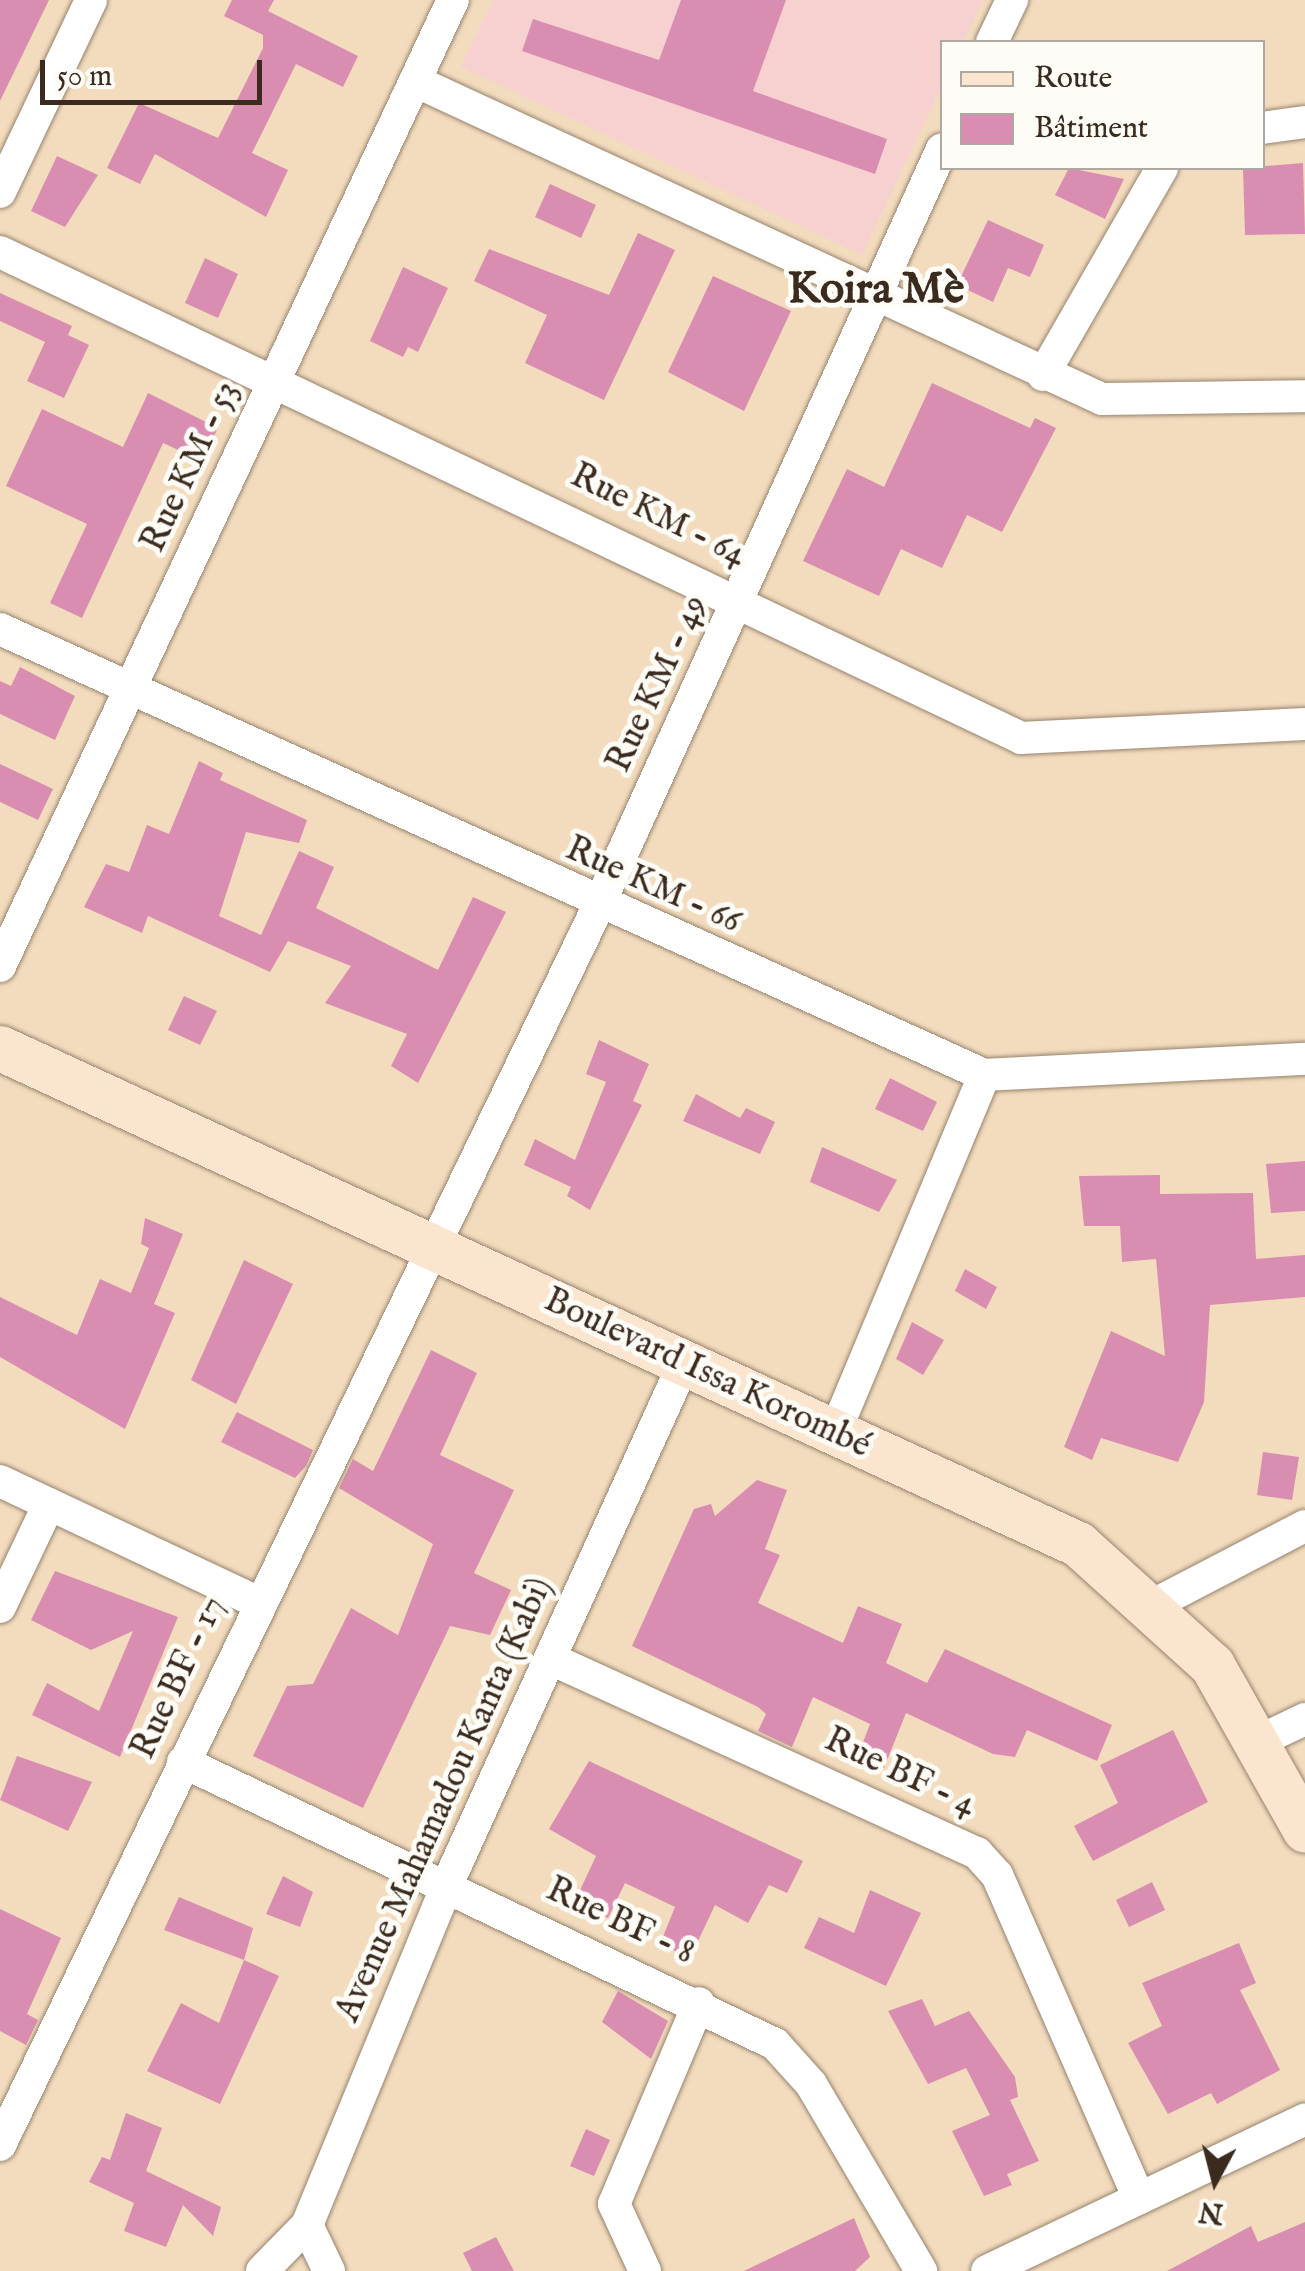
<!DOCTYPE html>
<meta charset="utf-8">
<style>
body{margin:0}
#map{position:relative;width:1305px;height:2271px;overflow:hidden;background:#f3dcbe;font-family:"IM FELL English",serif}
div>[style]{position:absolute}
.built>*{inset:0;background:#f7d0d0}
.building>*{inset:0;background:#d98eb1}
.roads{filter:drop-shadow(0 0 2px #97836e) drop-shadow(0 0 2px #97836e)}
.street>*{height:32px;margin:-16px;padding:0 16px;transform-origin:16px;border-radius:16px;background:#fff}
.secondary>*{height:45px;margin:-22.5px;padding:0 22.5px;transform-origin:22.5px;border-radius:22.5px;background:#fbe5cf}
span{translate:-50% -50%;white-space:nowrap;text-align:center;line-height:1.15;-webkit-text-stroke:10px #fdfcf7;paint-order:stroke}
.street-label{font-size:35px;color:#3b2a1e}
.district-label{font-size:45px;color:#3b2a1e;font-weight:700}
.legend{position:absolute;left:940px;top:40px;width:325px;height:130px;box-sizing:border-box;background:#fdfcf7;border:2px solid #afa8a0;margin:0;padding:12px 18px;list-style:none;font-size:30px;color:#3b2a1e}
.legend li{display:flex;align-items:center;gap:20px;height:50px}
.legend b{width:50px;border:2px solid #afa8a0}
.north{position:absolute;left:1165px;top:2131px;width:100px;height:100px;-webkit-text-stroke:8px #fdfcf7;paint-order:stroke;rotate:187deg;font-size:28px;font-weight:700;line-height:40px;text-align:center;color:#3b2a1e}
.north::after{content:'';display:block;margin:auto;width:35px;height:45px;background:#3b2a1e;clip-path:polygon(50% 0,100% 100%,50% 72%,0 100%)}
.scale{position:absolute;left:40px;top:60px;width:222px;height:45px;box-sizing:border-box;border:5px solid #3b2a1e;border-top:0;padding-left:12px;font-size:30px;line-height:35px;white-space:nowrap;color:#3b2a1e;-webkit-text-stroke:8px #fdfcf7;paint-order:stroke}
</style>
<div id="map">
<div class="built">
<div style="clip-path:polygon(493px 0,983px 0,963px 42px,942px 42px,942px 85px,862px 255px,461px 67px)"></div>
</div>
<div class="building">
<div style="clip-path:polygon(0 0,49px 0,0 101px)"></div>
<div style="clip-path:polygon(232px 0,274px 0,268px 11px,358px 56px,343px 87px,296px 64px,252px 153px,288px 170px,266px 217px,155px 154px,140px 184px,107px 168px,139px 103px,218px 138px,263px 48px,263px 35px,224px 16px)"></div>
<div style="clip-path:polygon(681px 0,786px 0,753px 91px,887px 139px,875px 174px,522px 51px,533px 19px,659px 60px)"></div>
<div style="clip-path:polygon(57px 156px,98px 175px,65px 227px,31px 211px)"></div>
<div style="clip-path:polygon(1303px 163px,1305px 234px,1245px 235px,1243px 168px)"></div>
<div style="clip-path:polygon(1069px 168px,1124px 179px,1105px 219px,1055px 195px)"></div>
<div style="clip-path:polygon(550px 184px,596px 205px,581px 238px,535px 217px)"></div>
<div style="clip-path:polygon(988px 220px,1044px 245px,1030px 277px,1008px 268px,993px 302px,957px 285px)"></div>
<div style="clip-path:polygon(638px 233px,675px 250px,604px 400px,525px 363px,547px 315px,474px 281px,489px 249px,609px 295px)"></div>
<div style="clip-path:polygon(205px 258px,238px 274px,218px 318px,185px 303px)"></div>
<div style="clip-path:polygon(403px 267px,448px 288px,418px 352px,408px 347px,403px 357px,370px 341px)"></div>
<div style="clip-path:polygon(713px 276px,791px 311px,744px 411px,668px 372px)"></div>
<div style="clip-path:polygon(0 293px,72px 326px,68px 335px,89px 345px,64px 398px,27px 381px,45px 342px,0 321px)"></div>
<div style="clip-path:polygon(932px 383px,1030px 428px,1035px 418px,1056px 428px,1002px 532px,967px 515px,942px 568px,901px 549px,879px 596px,803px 561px,847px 469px,884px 487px)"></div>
<div style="clip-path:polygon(148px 393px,218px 428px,202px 461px,163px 443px,82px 618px,50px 603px,87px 524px,6px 486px,42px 409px,123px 447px)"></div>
<div style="clip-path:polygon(20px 667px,75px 696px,55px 740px,0 714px,0 681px,11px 686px)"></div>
<div style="clip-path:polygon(199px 761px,223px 773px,220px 780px,307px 820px,299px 843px,246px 832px,219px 916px,261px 935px,299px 851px,334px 867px,316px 908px,438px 970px,473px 897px,506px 912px,418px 1083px,391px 1066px,407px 1034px,325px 1003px,351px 966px,288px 941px,270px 972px,148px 916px,142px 933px,84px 907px,106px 864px,129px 872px,147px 825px,169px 834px)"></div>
<div style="clip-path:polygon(0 764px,53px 789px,38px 820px,0 802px)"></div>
<div style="clip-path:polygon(184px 996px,217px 1011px,200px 1045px,168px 1030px)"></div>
<div style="clip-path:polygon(599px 1040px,649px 1064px,633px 1101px,642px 1105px,590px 1210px,567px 1196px,571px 1187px,524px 1165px,535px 1139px,575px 1160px,606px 1082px,586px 1074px)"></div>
<div style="clip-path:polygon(890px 1078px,937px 1102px,923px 1131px,875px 1109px)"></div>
<div style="clip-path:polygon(696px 1094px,740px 1118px,746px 1108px,775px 1122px,760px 1154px,683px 1121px)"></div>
<div style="clip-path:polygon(822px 1147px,897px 1180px,879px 1212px,810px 1182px)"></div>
<div style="clip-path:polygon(1305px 1161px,1305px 1211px,1271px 1213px,1266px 1164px)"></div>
<div style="clip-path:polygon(1160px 1175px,1160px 1194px,1253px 1193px,1256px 1259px,1305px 1255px,1305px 1297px,1210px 1305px,1204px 1402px,1178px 1462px,1101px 1438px,1092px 1460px,1064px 1447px,1111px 1331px,1165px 1356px,1156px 1259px,1122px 1262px,1120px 1226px,1084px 1226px,1079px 1176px)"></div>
<div style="clip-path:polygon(145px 1218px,183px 1234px,154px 1304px,175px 1313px,125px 1429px,0 1357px,0 1297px,77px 1335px,100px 1279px,131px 1293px,149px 1248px,141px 1244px)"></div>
<div style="clip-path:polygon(244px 1260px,293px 1284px,236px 1404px,191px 1380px)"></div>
<div style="clip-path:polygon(965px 1269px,997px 1287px,986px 1309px,955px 1291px)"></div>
<div style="clip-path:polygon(912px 1322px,944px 1340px,923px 1375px,896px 1359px)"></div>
<div style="clip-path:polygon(431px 1350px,477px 1373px,440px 1455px,514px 1490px,474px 1573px,511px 1590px,490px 1635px,450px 1626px,363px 1808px,253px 1756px,287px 1686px,313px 1684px,351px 1608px,398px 1635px,433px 1544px,339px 1488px,353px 1459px,373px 1471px)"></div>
<div style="clip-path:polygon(237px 1412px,313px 1450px,306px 1466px,295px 1478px,221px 1442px)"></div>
<div style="clip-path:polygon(1263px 1452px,1299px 1457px,1292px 1500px,1257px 1495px)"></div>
<div style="clip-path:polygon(757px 1480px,787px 1490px,765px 1549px,780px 1555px,758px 1603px,843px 1643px,858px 1606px,902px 1624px,886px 1663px,927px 1683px,945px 1649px,1112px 1725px,1097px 1761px,1027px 1730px,1015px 1757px,993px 1754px,906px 1713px,884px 1768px,857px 1758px,870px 1724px,813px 1697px,792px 1747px,758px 1731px,766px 1714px,758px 1707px,632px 1646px,694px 1509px,711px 1504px,715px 1516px)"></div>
<div style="clip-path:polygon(55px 1571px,178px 1617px,120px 1757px,32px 1715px,47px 1683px,99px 1711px,133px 1631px,91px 1650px,31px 1620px)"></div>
<div style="clip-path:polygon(1173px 1730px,1208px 1802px,1093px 1861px,1074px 1826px,1118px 1803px,1100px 1765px)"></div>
<div style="clip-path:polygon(17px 1756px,92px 1782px,68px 1831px,0 1800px)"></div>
<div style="clip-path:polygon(589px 1761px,803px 1861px,787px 1893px,769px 1885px,748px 1923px,715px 1905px,690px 1958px,660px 1944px,675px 1907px,625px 1883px,608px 1918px,574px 1903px,596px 1856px,549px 1829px)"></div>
<div style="clip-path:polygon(283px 1876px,313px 1892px,300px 1927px,266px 1914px)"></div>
<div style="clip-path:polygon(1152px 1882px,1165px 1910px,1129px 1927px,1116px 1900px)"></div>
<div style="clip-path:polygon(870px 1890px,921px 1913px,886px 1986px,804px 1948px,819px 1917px,854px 1933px)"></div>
<div style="clip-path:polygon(179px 1897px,253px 1928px,244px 1960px,164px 1930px)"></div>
<div style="clip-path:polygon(0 1909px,61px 1938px,27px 2014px,38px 2020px,26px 2045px,0 2031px)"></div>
<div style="clip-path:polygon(1239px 1943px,1256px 1983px,1240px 1990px,1280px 2070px,1217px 2104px,1211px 2093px,1168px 2114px,1128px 2043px,1162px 2026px,1142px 1983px)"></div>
<div style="clip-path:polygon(244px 1960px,279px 1976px,220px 2104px,147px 2071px,181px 2003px,219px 2023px)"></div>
<div style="clip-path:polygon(618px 1991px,668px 2021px,651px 2059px,602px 2022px)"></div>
<div style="clip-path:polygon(922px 1999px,935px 2026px,969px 2011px,1015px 2077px,1018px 2097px,1010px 2100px,1039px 2161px,1007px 2174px,1012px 2185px,984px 2196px,952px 2131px,990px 2115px,966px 2068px,928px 2084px,888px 2011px)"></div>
<div style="clip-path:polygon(126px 2113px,162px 2128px,146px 2171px,221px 2207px,213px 2236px,183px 2205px,166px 2247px,124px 2231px,134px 2203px,89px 2182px,102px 2157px,110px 2160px)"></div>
<div style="clip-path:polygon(586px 2129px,610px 2140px,594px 2176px,570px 2166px)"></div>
<div style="clip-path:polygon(854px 2218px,870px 2257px,855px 2271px,744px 2271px)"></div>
<div style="clip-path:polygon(1305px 2222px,1305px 2271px,1167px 2271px,1251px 2226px,1258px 2242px)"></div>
<div style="clip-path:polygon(496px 2237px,514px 2271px,472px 2271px,463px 2253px)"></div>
</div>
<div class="roads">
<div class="street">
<div style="left:992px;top:42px;width:47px;rotate:-64.5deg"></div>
<div style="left:415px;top:81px;width:757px;rotate:24.84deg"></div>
<div style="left:1102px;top:399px;width:203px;rotate:-0.8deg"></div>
<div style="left:1262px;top:128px;width:43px;rotate:-7.9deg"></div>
<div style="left:0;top:192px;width:212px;rotate:-64.6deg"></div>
<div style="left:0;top:252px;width:1131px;rotate:25.45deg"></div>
<div style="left:1021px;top:738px;width:284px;rotate:-2.8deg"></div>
<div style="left:1043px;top:375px;width:239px;rotate:-60.1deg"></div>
<div style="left:0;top:629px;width:1080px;rotate:24.38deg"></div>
<div style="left:984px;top:1075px;width:321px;rotate:-2.9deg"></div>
<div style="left:0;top:966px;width:1067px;rotate:-64.88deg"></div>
<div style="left:835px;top:1432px;width:387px;rotate:-67.3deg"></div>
<div style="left:0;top:1481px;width:286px;rotate:25.2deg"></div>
<div style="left:1153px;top:1605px;width:171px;rotate:-27.5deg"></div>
<div style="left:0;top:1607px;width:114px;rotate:-64.6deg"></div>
<div style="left:551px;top:1659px;width:468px;rotate:24.5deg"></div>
<div style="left:977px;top:1853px;width:30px;rotate:48deg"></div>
<div style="left:997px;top:1875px;width:353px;rotate:66.3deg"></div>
<div style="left:1261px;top:1740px;width:49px;rotate:-25.5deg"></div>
<div style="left:183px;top:1762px;width:656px;rotate:25.47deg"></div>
<div style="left:775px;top:2044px;width:54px;rotate:48deg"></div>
<div style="left:811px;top:2084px;width:217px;rotate:59.5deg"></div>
<div style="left:0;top:2145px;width:1375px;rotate:-64.22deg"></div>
<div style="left:598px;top:907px;width:832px;rotate:-65.59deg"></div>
<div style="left:307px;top:2225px;width:51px;rotate:64.4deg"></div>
<div style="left:262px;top:2271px;width:64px;rotate:-45.6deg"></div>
<div style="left:307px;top:2225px;width:365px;rotate:-67.6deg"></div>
<div style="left:446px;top:1887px;width:576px;rotate:-65.57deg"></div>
<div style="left:645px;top:2271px;width:74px;rotate:-114.8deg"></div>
<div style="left:614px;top:2204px;width:218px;rotate:-67.1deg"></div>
<div style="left:987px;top:2271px;width:352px;rotate:-25.5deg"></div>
</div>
<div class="secondary">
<div style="left:0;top:1048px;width:1187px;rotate:24.71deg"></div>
<div style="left:1078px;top:1544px;width:181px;rotate:42.1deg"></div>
<div style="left:1212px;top:1665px;width:189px;rotate:60.6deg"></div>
</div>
</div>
<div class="street-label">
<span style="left:191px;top:467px;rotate:-65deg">Rue KM - 53</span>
<span style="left:658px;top:516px;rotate:26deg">Rue KM - 64</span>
<span style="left:658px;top:684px;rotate:-65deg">Rue KM - 49</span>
<span style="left:653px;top:886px;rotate:24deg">Rue KM - 66</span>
<span style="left:707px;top:1374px;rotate:25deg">Boulevard Issa Korombé</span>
<span style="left:179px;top:1678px;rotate:-65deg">Rue BF - 17</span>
<span style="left:900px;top:1773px;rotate:25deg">Rue BF - 4</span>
<span style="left:445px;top:1800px;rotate:-66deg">Avenue Mahamadou Kanta (Kabi)</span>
<span style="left:620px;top:1922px;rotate:25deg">Rue BF - 8</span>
</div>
<div class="district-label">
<span style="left:876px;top:290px">Koira Mè</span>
</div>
<ul class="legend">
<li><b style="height:12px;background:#fbe5cf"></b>Route</li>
<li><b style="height:28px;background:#d98eb1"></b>Bâtiment</li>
</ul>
<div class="north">N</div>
<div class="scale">50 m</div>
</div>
